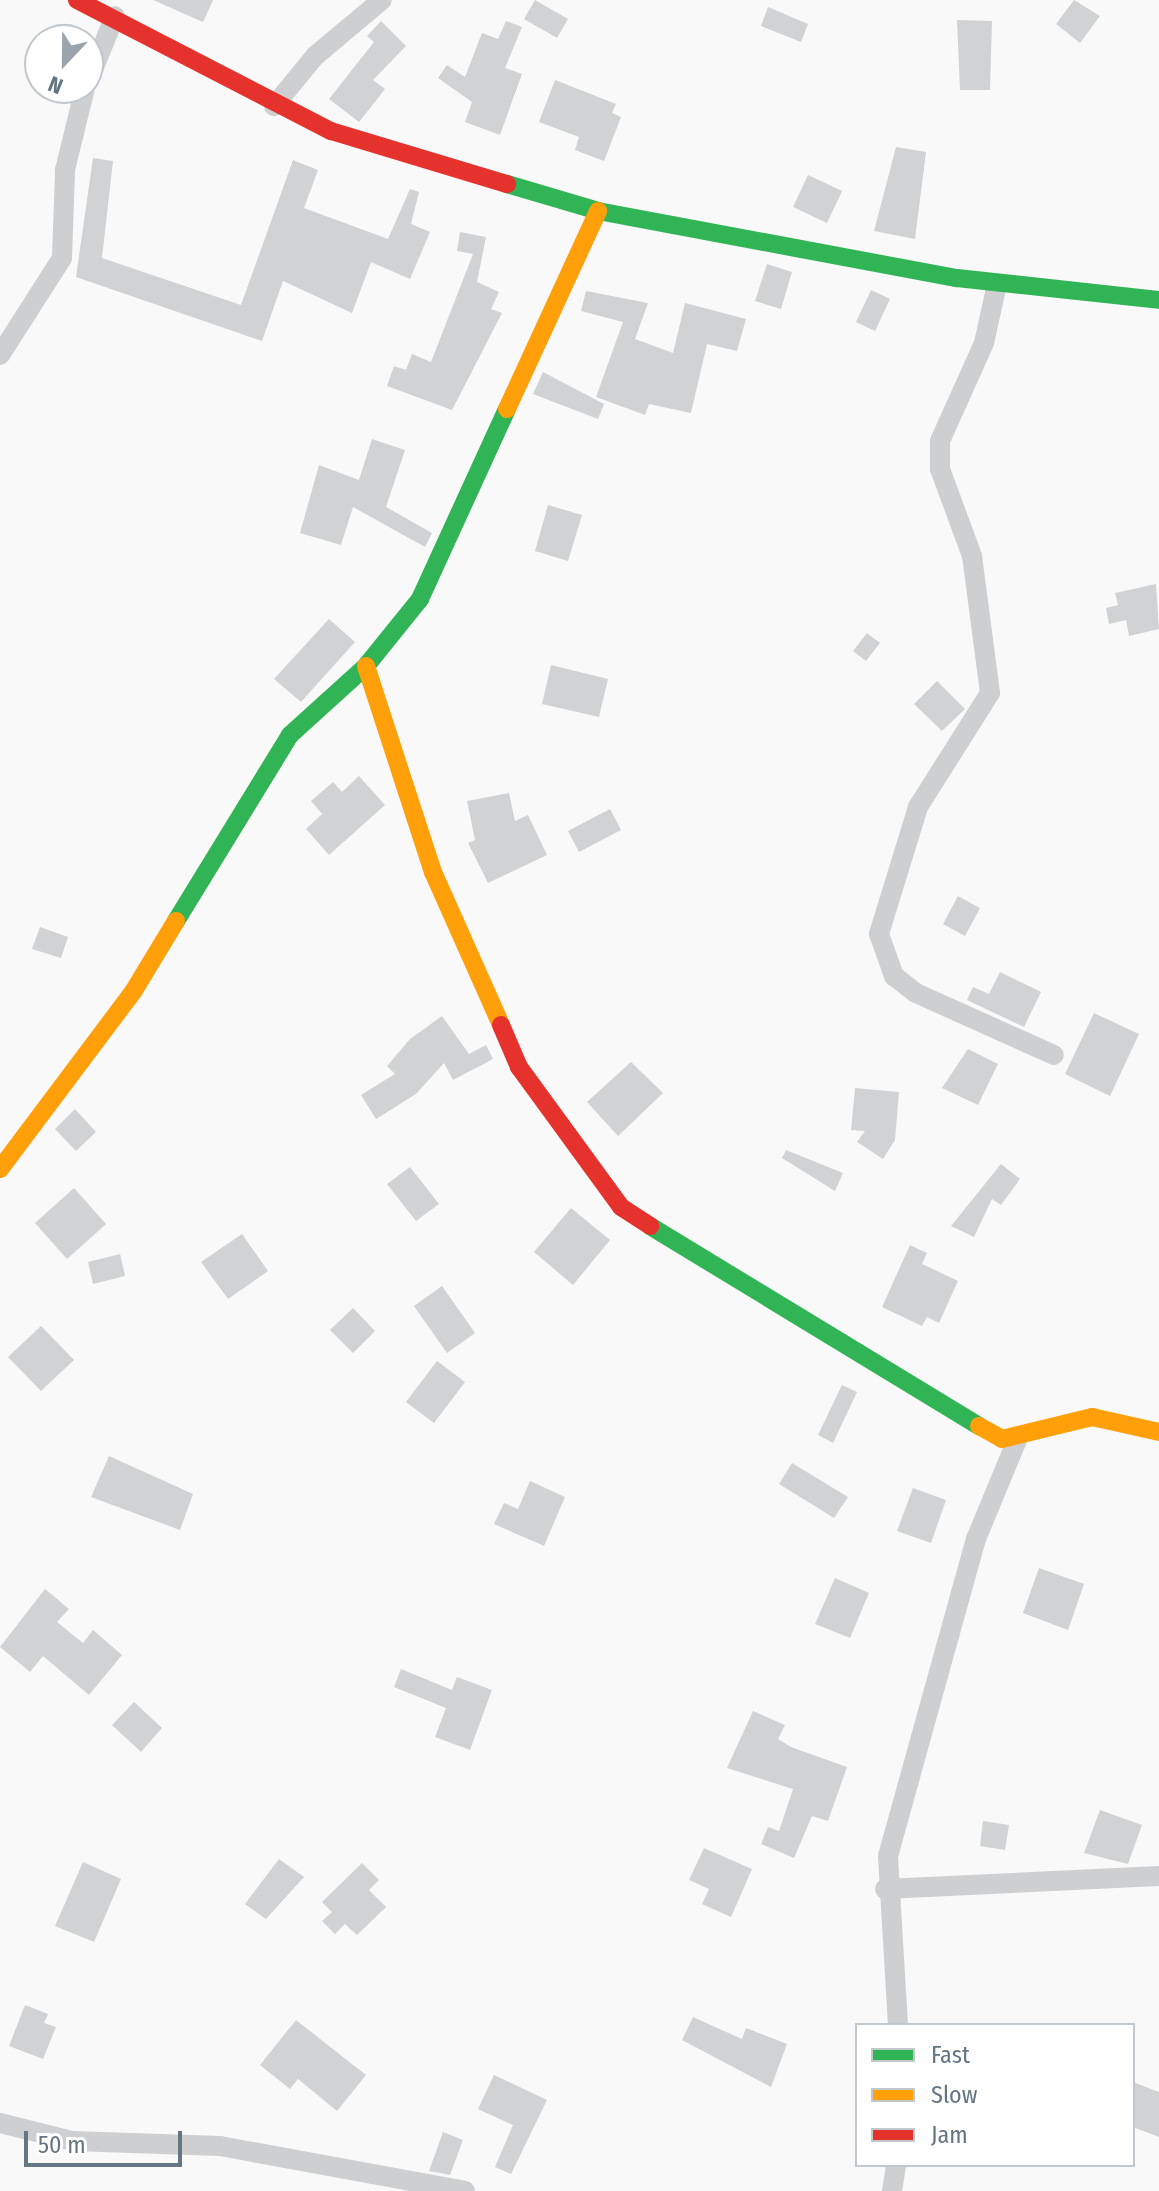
<!DOCTYPE html>
<style>
body{margin:0}
#map{position:relative;width:1159px;height:2191px;overflow:hidden;background:#f9f9f9;font-family:"Fira Sans Condensed",sans-serif}
div>[style]{position:absolute}
.building>*{inset:0;background:#d0d2d3}
.street>*{height:20px;margin:-10px;padding:0 10px;transform-origin:10px;border-radius:10px;background:#cecfd0}
.fast>*{height:18px;margin:-9px;padding:0 9px;transform-origin:9px;border-radius:9px;background:#30b455}
.slow>*{height:18px;margin:-9px;padding:0 9px;transform-origin:9px;border-radius:9px;background:#ff9f0a}
.jam>*{height:18px;margin:-9px;padding:0 9px;transform-origin:9px;border-radius:9px;background:#e5322d}
span{translate:-50% -50%;white-space:nowrap;text-align:center;line-height:1.15;-webkit-text-stroke:8px #fff;paint-order:stroke}
.legend{position:absolute;left:855px;top:2023px;width:280px;height:144px;box-sizing:border-box;background:#fff;border:2px solid #c1c8cd;margin:0;padding:10px 14px;list-style:none;font-size:24px;color:#657683}
.legend li{display:flex;align-items:center;gap:16px;height:40px}
.legend b{width:40px;border:2px solid #c1c8cd}
.north{position:absolute;left:24px;top:24px;width:80px;height:80px;box-sizing:border-box;background:#fff;border:2px solid #c1c8cd;border-radius:50%;rotate:202deg;font-size:22px;font-weight:700;line-height:32px;text-align:center;color:#657683}
.north::after{content:'';display:block;margin:auto;width:28px;height:36px;background:#99a4ac;clip-path:polygon(50% 0,100% 100%,50% 72%,0 100%)}
.scale{position:absolute;left:24px;top:2131px;width:158px;height:36px;box-sizing:border-box;border:4px solid #657683;border-top:0;padding-left:10px;font-size:24px;line-height:28px;white-space:nowrap;color:#657683;-webkit-text-stroke:6px #fff;paint-order:stroke}
</style>
<div id="map">
<div class="building">
<div style="clip-path:polygon(153px 0,213px 0,203px 22px)"></div>
<div style="clip-path:polygon(535px 0,568px 19px,557px 38px,524px 19px)"></div>
<div style="clip-path:polygon(1074px 0,1100px 16px,1080px 43px,1056px 24px)"></div>
<div style="clip-path:polygon(768px 7px,808px 24px,801px 42px,761px 26px)"></div>
<div style="clip-path:polygon(957px 20px,992px 21px,990px 90px,960px 90px)"></div>
<div style="clip-path:polygon(381px 21px,406px 46px,373px 80px,385px 89px,359px 122px,329px 99px,374px 42px,367px 36px)"></div>
<div style="clip-path:polygon(506px 21px,522px 27px,505px 68px,522px 74px,500px 135px,465px 122px,472px 102px,438px 78px,447px 65px,465px 77px,482px 33px,498px 39px)"></div>
<div style="clip-path:polygon(555px 80px,616px 104px,612px 113px,621px 117px,604px 161px,575px 150px,579px 137px,539px 122px)"></div>
<div style="clip-path:polygon(896px 147px,926px 152px,915px 239px,874px 231px)"></div>
<div style="clip-path:polygon(93px 158px,113px 161px,102px 258px,241px 305px,293px 160px,318px 170px,304px 208px,388px 239px,410px 189px,419px 192px,411px 224px,430px 232px,410px 279px,371px 262px,352px 313px,283px 281px,262px 341px,76px 277px)"></div>
<div style="clip-path:polygon(808px 175px,842px 191px,827px 223px,793px 207px)"></div>
<div style="clip-path:polygon(460px 232px,486px 237px,477px 282px,499px 292px,491px 309px,502px 313px,452px 410px,387px 386px,394px 366px,406px 370px,412px 354px,431px 362px,473px 254px,457px 251px)"></div>
<div style="clip-path:polygon(767px 264px,792px 272px,781px 309px,755px 301px)"></div>
<div style="clip-path:polygon(871px 290px,890px 299px,875px 331px,856px 322px)"></div>
<div style="clip-path:polygon(586px 291px,648px 303px,635px 339px,673px 353px,685px 303px,746px 319px,737px 351px,707px 344px,691px 413px,649px 404px,645px 415px,596px 397px,623px 322px,581px 311px)"></div>
<div style="clip-path:polygon(543px 372px,604px 404px,598px 419px,533px 394px)"></div>
<div style="clip-path:polygon(372px 439px,405px 450px,386px 507px,432px 533px,425px 547px,353px 507px,341px 545px,300px 533px,319px 465px,359px 480px)"></div>
<div style="clip-path:polygon(548px 505px,582px 515px,568px 561px,535px 551px)"></div>
<div style="clip-path:polygon(1156px 584px,1159px 629px,1129px 636px,1126px 620px,1109px 624px,1106px 608px,1118px 605px,1115px 593px)"></div>
<div style="clip-path:polygon(329px 619px,355px 642px,301px 702px,274px 679px)"></div>
<div style="clip-path:polygon(867px 633px,880px 643px,866px 661px,853px 651px)"></div>
<div style="clip-path:polygon(551px 665px,608px 679px,599px 717px,542px 704px)"></div>
<div style="clip-path:polygon(937px 681px,965px 709px,942px 731px,914px 704px)"></div>
<div style="clip-path:polygon(359px 776px,385px 805px,329px 855px,306px 829px,322px 814px,311px 801px,333px 782px,342px 792px)"></div>
<div style="clip-path:polygon(509px 793px,515px 821px,528px 815px,547px 855px,488px 883px,468px 843px,475px 840px,467px 801px)"></div>
<div style="clip-path:polygon(610px 809px,621px 830px,579px 852px,568px 831px)"></div>
<div style="clip-path:polygon(958px 896px,980px 908px,965px 936px,943px 924px)"></div>
<div style="clip-path:polygon(40px 927px,68px 937px,61px 958px,32px 949px)"></div>
<div style="clip-path:polygon(1000px 972px,1041px 992px,1024px 1027px,967px 1000px,973px 987px,989px 994px)"></div>
<div style="clip-path:polygon(1094px 1013px,1139px 1034px,1110px 1096px,1065px 1074px)"></div>
<div style="clip-path:polygon(442px 1016px,469px 1054px,486px 1045px,493px 1059px,453px 1080px,444px 1063px,416px 1094px,376px 1119px,361px 1095px,395px 1074px,387px 1066px,410px 1039px)"></div>
<div style="clip-path:polygon(968px 1049px,998px 1064px,978px 1105px,942px 1088px)"></div>
<div style="clip-path:polygon(631px 1062px,663px 1093px,618px 1136px,587px 1102px)"></div>
<div style="clip-path:polygon(855px 1088px,899px 1092px,895px 1140px,883px 1159px,857px 1142px,865px 1131px,851px 1130px)"></div>
<div style="clip-path:polygon(75px 1109px,96px 1132px,76px 1151px,55px 1129px)"></div>
<div style="clip-path:polygon(786px 1150px,843px 1173px,835px 1191px,782px 1158px)"></div>
<div style="clip-path:polygon(1001px 1164px,1020px 1179px,1001px 1205px,992px 1199px,974px 1237px,951px 1226px)"></div>
<div style="clip-path:polygon(410px 1167px,439px 1204px,416px 1221px,387px 1184px)"></div>
<div style="clip-path:polygon(74px 1188px,106px 1224px,67px 1259px,35px 1223px)"></div>
<div style="clip-path:polygon(571px 1208px,610px 1240px,573px 1285px,534px 1252px)"></div>
<div style="clip-path:polygon(242px 1234px,268px 1271px,228px 1299px,201px 1262px)"></div>
<div style="clip-path:polygon(910px 1245px,927px 1253px,922px 1264px,958px 1281px,939px 1323px,927px 1317px,922px 1326px,882px 1307px)"></div>
<div style="clip-path:polygon(120px 1254px,125px 1276px,93px 1284px,88px 1262px)"></div>
<div style="clip-path:polygon(442px 1286px,475px 1333px,447px 1353px,414px 1306px)"></div>
<div style="clip-path:polygon(353px 1308px,375px 1331px,353px 1353px,330px 1330px)"></div>
<div style="clip-path:polygon(41px 1326px,74px 1360px,41px 1391px,8px 1357px)"></div>
<div style="clip-path:polygon(437px 1361px,465px 1382px,434px 1423px,406px 1402px)"></div>
<div style="clip-path:polygon(842px 1385px,857px 1392px,833px 1443px,818px 1435px)"></div>
<div style="clip-path:polygon(109px 1456px,193px 1494px,180px 1530px,91px 1497px)"></div>
<div style="clip-path:polygon(792px 1463px,848px 1497px,834px 1518px,779px 1484px)"></div>
<div style="clip-path:polygon(530px 1481px,565px 1497px,544px 1546px,494px 1524px,504px 1503px,518px 1509px)"></div>
<div style="clip-path:polygon(913px 1488px,946px 1500px,931px 1543px,897px 1531px)"></div>
<div style="clip-path:polygon(1039px 1568px,1084px 1584px,1068px 1630px,1023px 1613px)"></div>
<div style="clip-path:polygon(835px 1578px,869px 1593px,850px 1638px,815px 1624px)"></div>
<div style="clip-path:polygon(45px 1589px,69px 1609px,57px 1622px,83px 1643px,93px 1630px,122px 1655px,89px 1695px,43px 1656px,30px 1672px,0 1647px)"></div>
<div style="clip-path:polygon(401px 1669px,452px 1690px,457px 1677px,492px 1690px,470px 1750px,435px 1737px,446px 1708px,394px 1687px)"></div>
<div style="clip-path:polygon(134px 1702px,162px 1728px,141px 1752px,112px 1725px)"></div>
<div style="clip-path:polygon(753px 1711px,785px 1725px,778px 1739px,791px 1747px,847px 1767px,828px 1821px,812px 1816px,794px 1858px,761px 1844px,768px 1827px,779px 1831px,793px 1789px,727px 1768px)"></div>
<div style="clip-path:polygon(1100px 1810px,1142px 1825px,1128px 1864px,1084px 1853px)"></div>
<div style="clip-path:polygon(983px 1821px,1009px 1825px,1005px 1850px,980px 1846px)"></div>
<div style="clip-path:polygon(704px 1848px,752px 1869px,731px 1917px,702px 1904px,709px 1889px,689px 1880px)"></div>
<div style="clip-path:polygon(279px 1859px,304px 1877px,266px 1919px,245px 1904px)"></div>
<div style="clip-path:polygon(83px 1862px,121px 1879px,94px 1942px,55px 1926px)"></div>
<div style="clip-path:polygon(362px 1863px,379px 1880px,369px 1890px,386px 1907px,357px 1935px,345px 1924px,335px 1934px,322px 1921px,332px 1912px,322px 1902px)"></div>
<div style="clip-path:polygon(25px 2005px,48px 2014px,44px 2023px,56px 2027px,43px 2059px,9px 2046px)"></div>
<div style="clip-path:polygon(693px 2017px,742px 2039px,746px 2028px,787px 2044px,771px 2087px,682px 2040px)"></div>
<div style="clip-path:polygon(296px 2020px,366px 2075px,337px 2111px,298px 2079px,290px 2089px,260px 2065px)"></div>
<div style="clip-path:polygon(494px 2075px,547px 2100px,511px 2174px,495px 2167px,513px 2125px,478px 2109px)"></div>
<div style="clip-path:polygon(1133px 2082px,1159px 2092px,1159px 2137px,1133px 2127px)"></div>
<div style="clip-path:polygon(443px 2132px,463px 2140px,450px 2175px,429px 2171px)"></div>
</div>
<div class="street">
<div style="left:88px;top:82px;width:71px;rotate:-67.8deg"></div>
<div style="left:274px;top:106px;width:65px;rotate:-50.6deg"></div>
<div style="left:315px;top:56px;width:87px;rotate:-39.9deg"></div>
<div style="left:997px;top:284px;width:60px;rotate:102.4deg"></div>
<div style="left:984px;top:343px;width:107px;rotate:114.2deg"></div>
<div style="left:940px;top:441px;width:28px;rotate:90deg"></div>
<div style="left:940px;top:469px;width:93px;rotate:69.8deg"></div>
<div style="left:972px;top:556px;width:138px;rotate:82.5deg"></div>
<div style="left:990px;top:693px;width:135px;rotate:122.3deg"></div>
<div style="left:918px;top:807px;width:133px;rotate:107.1deg"></div>
<div style="left:879px;top:934px;width:45px;rotate:70.3deg"></div>
<div style="left:894px;top:976px;width:28px;rotate:38deg"></div>
<div style="left:916px;top:993px;width:151px;rotate:24.2deg"></div>
<div style="left:0;top:355px;width:115px;rotate:-57.4deg"></div>
<div style="left:62px;top:258px;width:88px;rotate:-88deg"></div>
<div style="left:65px;top:170px;width:84px;rotate:-76.3deg"></div>
<div style="left:885px;top:1889px;width:274px;rotate:-2.7deg"></div>
<div style="left:898px;top:2025px;width:169px;rotate:-93.4deg"></div>
<div style="left:888px;top:1856px;width:329px;rotate:-74.5deg"></div>
<div style="left:976px;top:1539px;width:107px;rotate:-67.5deg"></div>
<div style="left:0;top:2123px;width:74px;rotate:14deg"></div>
<div style="left:72px;top:2141px;width:148px;rotate:1.9deg"></div>
<div style="left:220px;top:2146px;width:249px;rotate:10.4deg"></div>
<div style="left:892px;top:2191px;width:26px;rotate:-81deg"></div>
</div>
<div class="fast">
<div style="left:507px;top:184px;width:95px;rotate:16.5deg"></div>
<div style="left:598px;top:211px;width:365px;rotate:10.6deg"></div>
<div style="left:957px;top:278px;width:203px;rotate:6.2deg"></div>
<div style="left:176px;top:921px;width:218px;rotate:-58.5deg"></div>
<div style="left:290px;top:735px;width:103px;rotate:-42.2deg"></div>
<div style="left:366px;top:666px;width:86px;rotate:-51.1deg"></div>
<div style="left:420px;top:599px;width:209px;rotate:-65.4deg"></div>
<div style="left:650px;top:1226px;width:385px;rotate:31.3deg"></div>
</div>
<div class="slow">
<div style="left:507px;top:409px;width:218px;rotate:-65.3deg"></div>
<div style="left:366px;top:666px;width:217px;rotate:72deg"></div>
<div style="left:433px;top:872px;width:167px;rotate:66deg"></div>
<div style="left:0;top:1169px;width:221px;rotate:-53.1deg"></div>
<div style="left:133px;top:992px;width:83px;rotate:-58.8deg"></div>
<div style="left:979px;top:1426px;width:26px;rotate:29deg"></div>
<div style="left:1002px;top:1439px;width:93px;rotate:-13.7deg"></div>
<div style="left:1092px;top:1417px;width:69px;rotate:12.6deg"></div>
</div>
<div class="jam">
<div style="left:77px;top:0;width:286px;rotate:27.3deg"></div>
<div style="left:331px;top:131px;width:184px;rotate:16.8deg"></div>
<div style="left:501px;top:1025px;width:46px;rotate:66.8deg"></div>
<div style="left:519px;top:1067px;width:173px;rotate:53.9deg"></div>
<div style="left:621px;top:1207px;width:35px;rotate:33deg"></div>
</div>
<ul class="legend">
<li><b style="height:10px;background:#30b455"></b>Fast</li>
<li><b style="height:10px;background:#ff9f0a"></b>Slow</li>
<li><b style="height:10px;background:#e5322d"></b>Jam</li>
</ul>
<div class="north">N</div>
<div class="scale">50 m</div>
</div>
